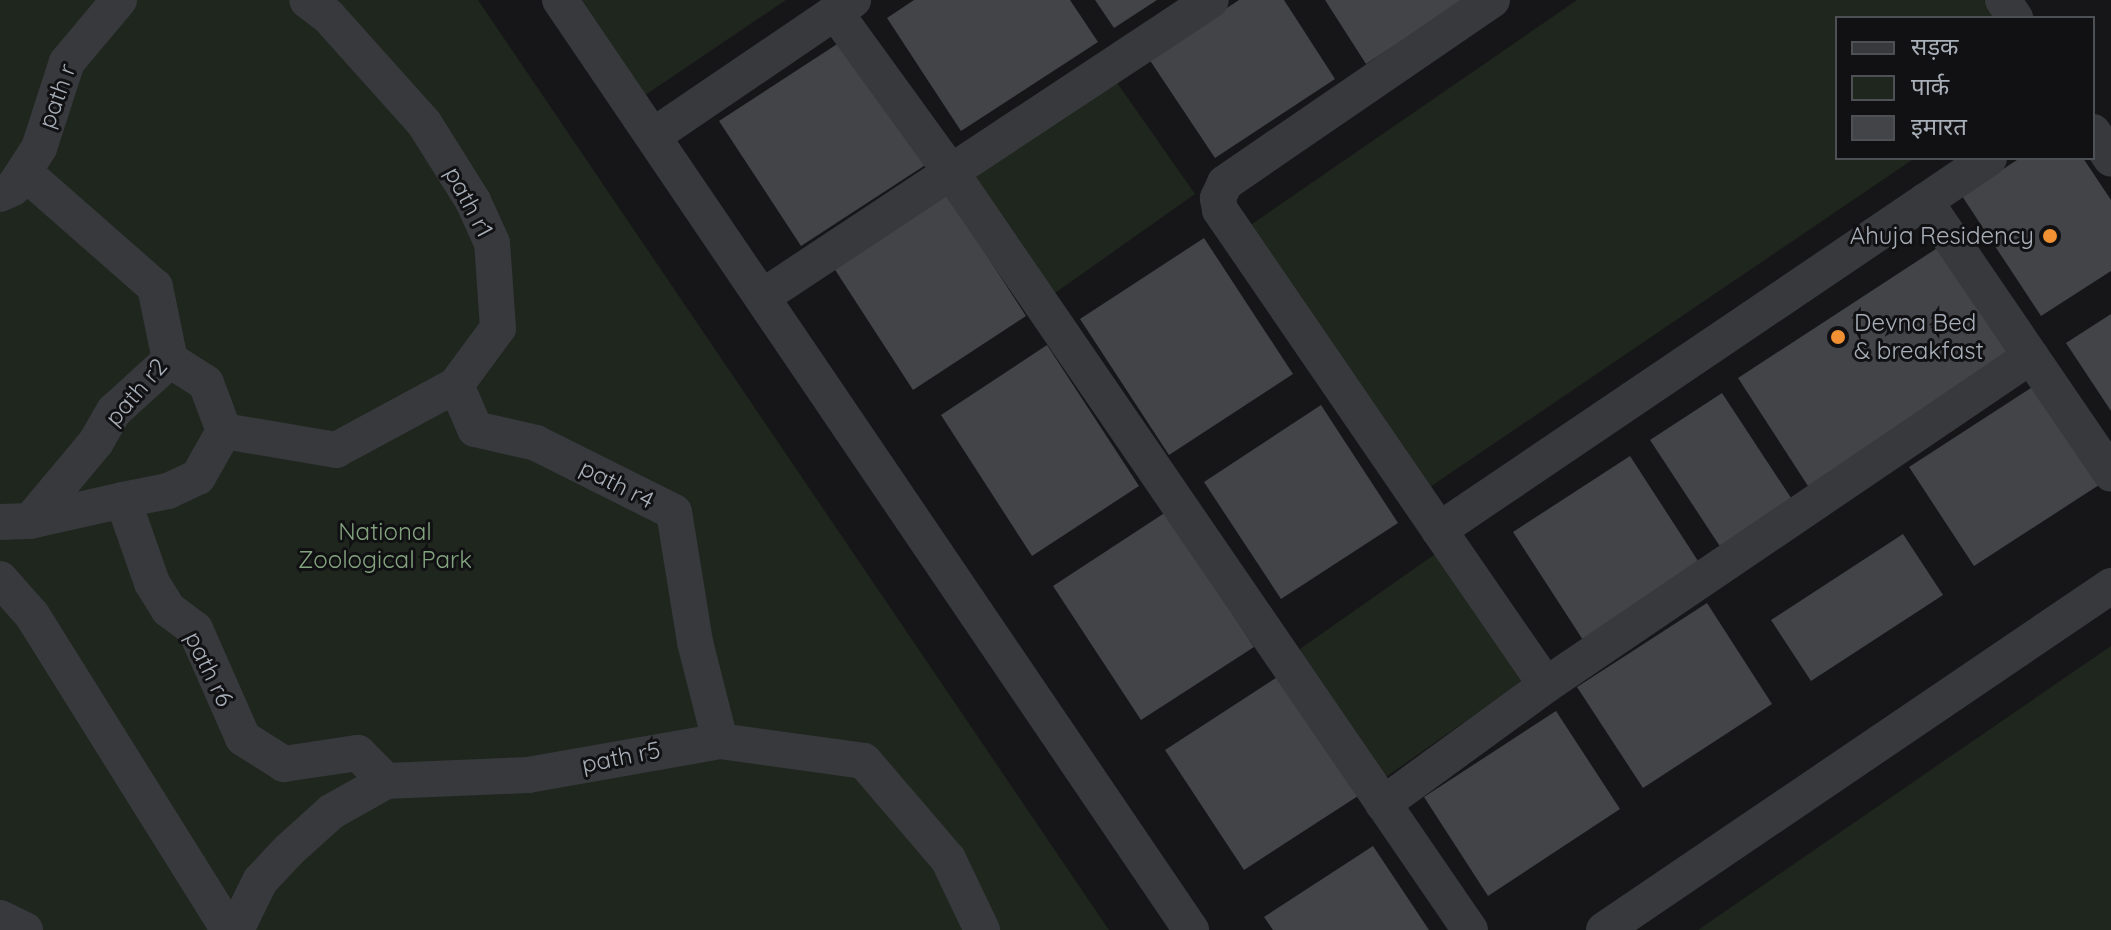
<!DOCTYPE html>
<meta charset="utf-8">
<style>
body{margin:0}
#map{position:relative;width:2111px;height:930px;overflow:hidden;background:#161618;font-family:Quicksand,"Noto Sans Devanagari",sans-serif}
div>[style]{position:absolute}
.green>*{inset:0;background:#1e261e}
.building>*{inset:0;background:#424448}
.street>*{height:36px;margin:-18px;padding:0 18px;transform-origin:18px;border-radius:18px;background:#37393d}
.dots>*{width:22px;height:22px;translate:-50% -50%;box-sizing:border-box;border:4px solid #111113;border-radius:50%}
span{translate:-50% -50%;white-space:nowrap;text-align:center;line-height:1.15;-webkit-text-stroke:6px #111113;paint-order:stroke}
.street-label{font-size:24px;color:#a8afb8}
.poi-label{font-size:24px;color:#a8afb8}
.right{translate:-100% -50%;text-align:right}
.left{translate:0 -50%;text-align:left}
.park-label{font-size:24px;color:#83a37f}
.legend{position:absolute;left:1835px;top:16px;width:260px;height:144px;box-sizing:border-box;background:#111113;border:2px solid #4d5055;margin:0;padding:10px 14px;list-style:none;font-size:24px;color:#a8afb8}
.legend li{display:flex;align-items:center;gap:16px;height:40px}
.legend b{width:40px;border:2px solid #4d5055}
</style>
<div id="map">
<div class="green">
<div style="clip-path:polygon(0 0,478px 0,1109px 930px,0 930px)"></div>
<div style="clip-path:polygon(574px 0,786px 0,641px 98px)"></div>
<div style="clip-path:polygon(1577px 0,1984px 0,1996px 18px,1837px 18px,1837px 158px,1915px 158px,1427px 489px,1249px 226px)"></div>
<div style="clip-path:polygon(1106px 67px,1195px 194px,1055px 293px,965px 166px)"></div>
<div style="clip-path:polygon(1438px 552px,1527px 678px,1386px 777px,1297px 651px)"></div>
<div style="clip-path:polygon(2111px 646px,2111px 930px,1698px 930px)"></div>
</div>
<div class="building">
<div style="clip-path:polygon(914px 0,1070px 0,1098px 42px,961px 131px,887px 18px)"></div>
<div style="clip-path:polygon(1095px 0,1157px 0,1114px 28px)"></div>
<div style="clip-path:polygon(1239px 0,1284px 0,1335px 79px,1215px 158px,1149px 59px)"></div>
<div style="clip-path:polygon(1325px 0,1464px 0,1366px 64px)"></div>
<div style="clip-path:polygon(848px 37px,930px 162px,801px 246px,719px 121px)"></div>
<div style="clip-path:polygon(2020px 158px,2083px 158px,2111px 200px,2111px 271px,2041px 316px,1962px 196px)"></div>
<div style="clip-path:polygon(943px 188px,1026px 316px,913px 390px,830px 262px)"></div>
<div style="clip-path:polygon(1204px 238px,1293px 374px,1169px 455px,1080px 319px)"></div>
<div style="clip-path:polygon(1945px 243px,2015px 349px,1808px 486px,1738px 378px)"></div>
<div style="clip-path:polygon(2111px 314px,2111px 411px,2066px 343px)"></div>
<div style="clip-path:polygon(1047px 345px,1139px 486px,1032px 556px,941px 415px)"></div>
<div style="clip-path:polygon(2034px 386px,2099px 485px,1974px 566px,1909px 467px)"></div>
<div style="clip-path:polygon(1722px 393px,1797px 507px,1725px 554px,1650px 440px)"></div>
<div style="clip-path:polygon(1321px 405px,1398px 523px,1281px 599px,1204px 482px)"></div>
<div style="clip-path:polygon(1630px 456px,1700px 564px,1583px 640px,1513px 532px)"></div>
<div style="clip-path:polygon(1166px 512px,1254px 647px,1141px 720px,1053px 586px)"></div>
<div style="clip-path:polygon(1903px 534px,1943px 595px,1811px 681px,1771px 620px)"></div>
<div style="clip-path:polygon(1707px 603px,1772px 704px,1643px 788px,1577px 687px)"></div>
<div style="clip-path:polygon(1279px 676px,1358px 796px,1244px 870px,1165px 750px)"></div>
<div style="clip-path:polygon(1556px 711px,1620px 809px,1488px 896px,1424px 797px)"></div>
<div style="clip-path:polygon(1373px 846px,1429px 930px,1273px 930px,1264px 917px)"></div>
</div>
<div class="street">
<div style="left:560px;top:0;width:1124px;rotate:55.84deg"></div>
<div style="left:1492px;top:0;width:324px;rotate:145.6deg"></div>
<div style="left:1225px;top:183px;width:17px;rotate:115deg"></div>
<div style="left:1218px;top:198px;width:12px;rotate:81deg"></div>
<div style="left:1220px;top:210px;width:388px;rotate:55.6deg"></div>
<div style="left:1439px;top:530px;width:664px;rotate:-34.07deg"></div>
<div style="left:2003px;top:0;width:22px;rotate:56deg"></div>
<div style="left:835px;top:12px;width:201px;rotate:54.1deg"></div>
<div style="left:953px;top:175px;width:915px;rotate:55.6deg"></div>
<div style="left:2093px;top:132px;width:32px;rotate:56deg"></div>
<div style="left:653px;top:136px;width:242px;rotate:-34.2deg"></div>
<div style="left:0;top:194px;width:14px;rotate:-25deg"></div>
<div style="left:13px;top:188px;width:48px;rotate:-57deg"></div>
<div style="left:39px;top:148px;width:90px;rotate:-72deg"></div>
<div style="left:67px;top:62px;width:81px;rotate:-50deg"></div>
<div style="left:1925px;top:201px;width:330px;rotate:55.7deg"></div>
<div style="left:762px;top:297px;width:538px;rotate:-33.48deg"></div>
<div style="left:456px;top:385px;width:48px;rotate:66.6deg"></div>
<div style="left:475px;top:429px;width:63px;rotate:12.9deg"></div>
<div style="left:536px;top:443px;width:154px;rotate:26.6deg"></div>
<div style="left:674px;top:512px;width:132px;rotate:80.8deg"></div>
<div style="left:695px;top:642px;width:102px;rotate:75.8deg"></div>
<div style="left:224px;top:431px;width:114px;rotate:9.6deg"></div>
<div style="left:336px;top:450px;width:136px;rotate:-28.4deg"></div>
<div style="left:456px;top:385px;width:71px;rotate:-53.6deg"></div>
<div style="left:498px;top:328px;width:85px;rotate:-94deg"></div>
<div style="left:492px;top:243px;width:46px;rotate:-114.3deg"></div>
<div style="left:473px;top:201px;width:92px;rotate:-122.1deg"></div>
<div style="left:424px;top:123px;width:144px;rotate:-131.9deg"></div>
<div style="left:328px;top:16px;width:26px;rotate:-143deg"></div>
<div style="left:123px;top:500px;width:46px;rotate:-11.3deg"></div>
<div style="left:168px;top:491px;width:33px;rotate:-25deg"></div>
<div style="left:198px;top:477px;width:53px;rotate:-60.5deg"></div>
<div style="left:224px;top:431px;width:51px;rotate:-110.6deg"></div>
<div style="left:206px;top:383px;width:43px;rotate:-147.4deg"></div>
<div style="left:30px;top:521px;width:95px;rotate:-12.7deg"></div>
<div style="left:123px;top:500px;width:88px;rotate:70.7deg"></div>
<div style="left:152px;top:583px;width:31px;rotate:58deg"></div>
<div style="left:168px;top:609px;width:34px;rotate:37deg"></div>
<div style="left:195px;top:629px;width:119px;rotate:66.2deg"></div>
<div style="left:243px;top:738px;width:49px;rotate:32.4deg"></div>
<div style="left:284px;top:764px;width:75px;rotate:-8.5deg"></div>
<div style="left:358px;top:753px;width:40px;rotate:45deg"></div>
<div style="left:0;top:522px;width:30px;rotate:-2deg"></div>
<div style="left:30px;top:521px;width:103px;rotate:-50.1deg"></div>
<div style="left:96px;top:442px;width:36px;rotate:-60deg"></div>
<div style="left:114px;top:411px;width:76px;rotate:-42.3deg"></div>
<div style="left:170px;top:360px;width:75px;rotate:-101.6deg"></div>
<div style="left:155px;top:287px;width:174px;rotate:-138.7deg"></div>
<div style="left:1439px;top:530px;width:188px;rotate:55.4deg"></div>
<div style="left:0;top:579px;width:48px;rotate:48.4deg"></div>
<div style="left:32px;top:615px;width:372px;rotate:58deg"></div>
<div style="left:1383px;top:804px;width:202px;rotate:-36.1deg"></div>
<div style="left:1546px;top:685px;width:586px;rotate:-34.15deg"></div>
<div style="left:0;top:918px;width:28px;rotate:26deg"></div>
<div style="left:236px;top:930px;width:55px;rotate:-63.9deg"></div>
<div style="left:260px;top:881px;width:42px;rotate:-46.9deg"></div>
<div style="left:289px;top:850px;width:57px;rotate:-42.1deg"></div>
<div style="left:331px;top:812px;width:63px;rotate:-29.4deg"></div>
<div style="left:386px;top:781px;width:142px;rotate:-2.4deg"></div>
<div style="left:528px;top:775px;width:195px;rotate:-10deg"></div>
<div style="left:720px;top:741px;width:145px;rotate:7.9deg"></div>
<div style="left:864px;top:761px;width:129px;rotate:49.4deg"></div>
<div style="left:948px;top:859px;width:79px;rotate:64.4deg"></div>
<div style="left:1604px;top:930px;width:613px;rotate:-34.16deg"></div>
</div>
<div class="dots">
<div style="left:2050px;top:236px;background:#f29133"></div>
<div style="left:1838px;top:337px;background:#f29133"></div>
</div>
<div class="street-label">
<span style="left:57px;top:96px;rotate:-70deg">path r</span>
<span style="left:469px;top:202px;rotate:62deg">path r1</span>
<span style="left:136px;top:392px;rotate:-49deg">path r2</span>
<span style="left:617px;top:484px;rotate:27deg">path r4</span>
<span style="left:209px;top:669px;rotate:64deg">path r6</span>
<span style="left:621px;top:757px;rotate:-11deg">path r5</span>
</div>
<div class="poi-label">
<span class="right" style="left:2034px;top:236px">Ahuja Residency</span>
<span class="left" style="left:1854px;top:337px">Devna Bed<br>&amp; breakfast</span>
</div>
<div class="park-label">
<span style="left:385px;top:546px">National<br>Zoological Park</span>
</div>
<ul class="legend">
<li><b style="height:10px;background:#37393d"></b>सड़क</li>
<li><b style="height:22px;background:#1e261e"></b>पार्क</li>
<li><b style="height:22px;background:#424448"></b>इमारत</li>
</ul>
</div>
